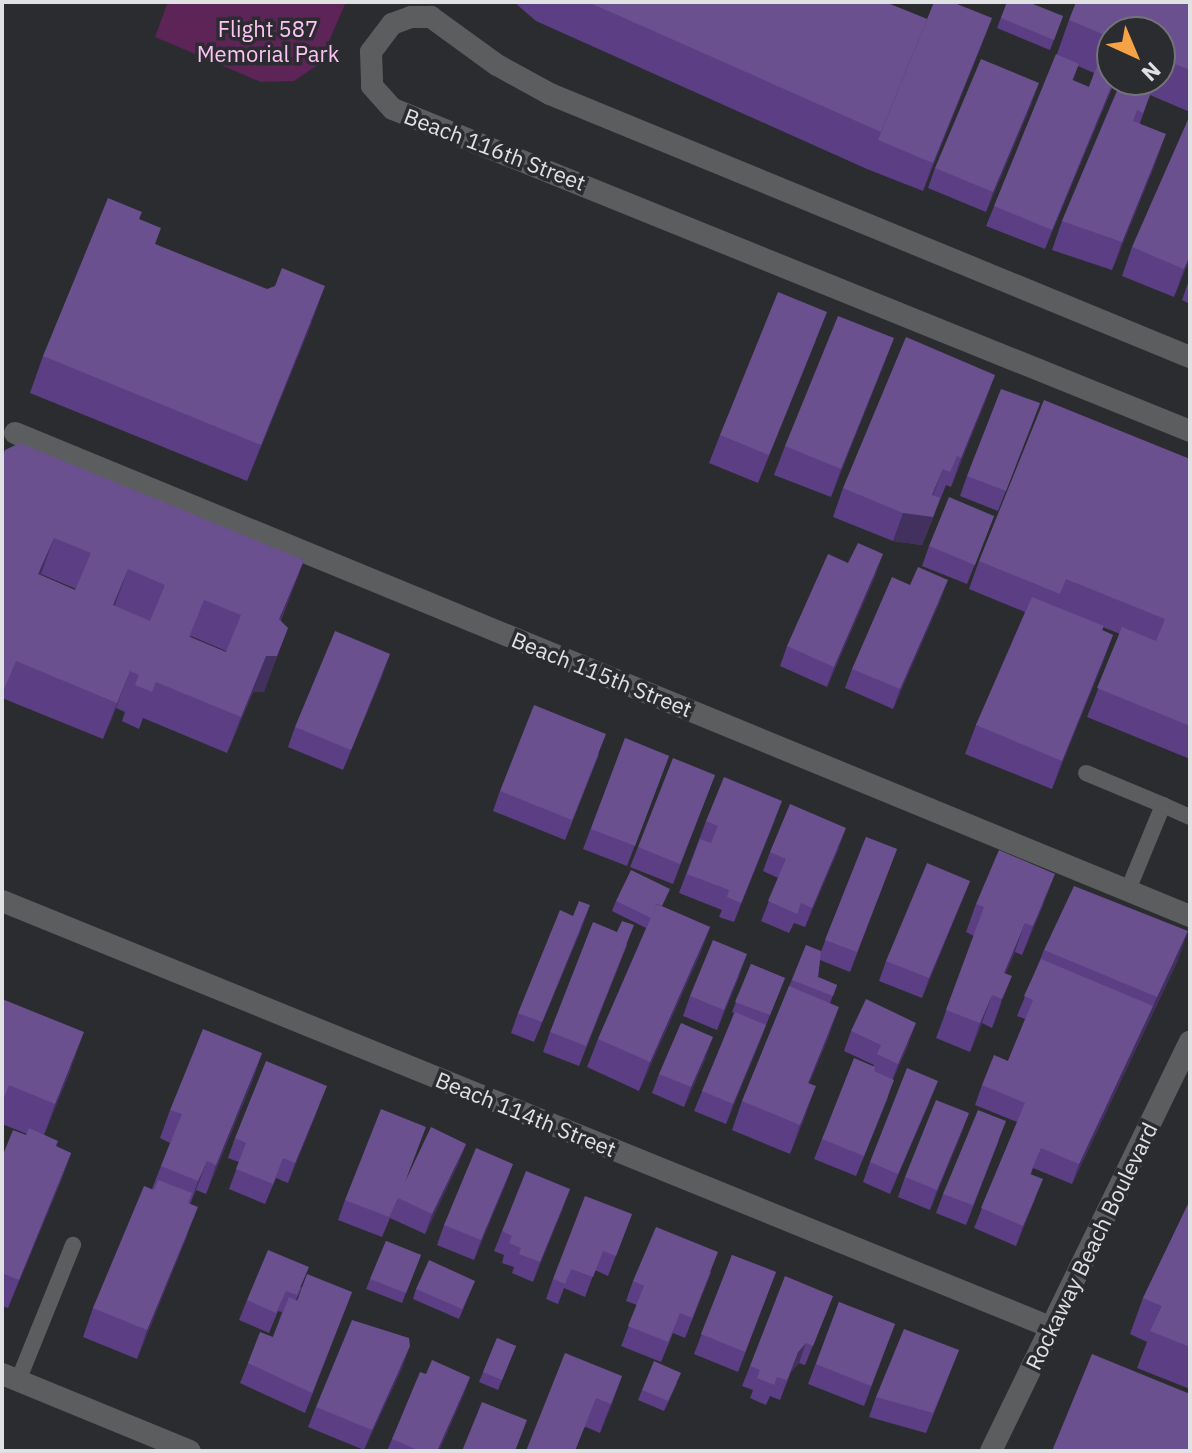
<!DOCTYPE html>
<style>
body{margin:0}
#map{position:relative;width:1192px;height:1453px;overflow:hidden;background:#2b2c30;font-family:"IBM Plex Sans",sans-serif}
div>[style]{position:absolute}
.green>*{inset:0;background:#5d2457}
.service>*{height:16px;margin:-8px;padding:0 8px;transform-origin:8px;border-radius:8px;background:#5b5d5e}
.minor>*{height:22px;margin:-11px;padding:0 11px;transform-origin:11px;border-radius:11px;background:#5b5d5e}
.tertiary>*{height:22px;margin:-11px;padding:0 11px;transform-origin:11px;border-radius:11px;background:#5b5d5e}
.wall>*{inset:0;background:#5c3e85}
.shaded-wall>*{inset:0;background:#42305f}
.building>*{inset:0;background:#6a508f}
span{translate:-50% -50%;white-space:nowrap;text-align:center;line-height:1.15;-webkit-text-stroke:7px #2b2c30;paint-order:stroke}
.park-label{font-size:22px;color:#fec3f5}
.street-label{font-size:22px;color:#e0e1e3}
.frame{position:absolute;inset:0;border:4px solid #e0e1e3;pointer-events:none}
.north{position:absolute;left:1096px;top:16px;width:80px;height:80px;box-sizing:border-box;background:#2b2c30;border:2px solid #737478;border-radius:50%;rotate:136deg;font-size:22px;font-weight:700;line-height:32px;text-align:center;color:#e0e1e3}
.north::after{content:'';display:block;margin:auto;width:28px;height:36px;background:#f5a345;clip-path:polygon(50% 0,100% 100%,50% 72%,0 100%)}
</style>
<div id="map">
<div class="green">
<div style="clip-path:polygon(168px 2px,346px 2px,319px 64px,294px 81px,261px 82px,155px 37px)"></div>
</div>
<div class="service">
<div style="left:1086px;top:773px;width:83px;rotate:22.6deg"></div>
<div style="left:1128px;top:890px;width:92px;rotate:-67.6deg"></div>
<div style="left:1163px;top:805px;width:30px;rotate:24deg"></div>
<div style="left:18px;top:1381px;width:147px;rotate:-68deg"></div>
</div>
<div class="minor">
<div style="left:1190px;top:357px;width:692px;rotate:-157.66deg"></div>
<div style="left:550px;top:94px;width:60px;rotate:-151.3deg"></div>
<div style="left:497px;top:65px;width:82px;rotate:-144deg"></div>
<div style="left:431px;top:17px;width:20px;rotate:180deg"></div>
<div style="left:411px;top:17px;width:20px;rotate:160deg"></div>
<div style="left:392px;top:24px;width:35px;rotate:127deg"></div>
<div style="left:371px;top:52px;width:34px;rotate:88deg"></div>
<div style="left:372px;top:86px;width:31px;rotate:48deg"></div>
<div style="left:393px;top:109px;width:860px;rotate:22deg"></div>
<div style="left:15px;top:433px;width:1270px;rotate:22.35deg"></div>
<div style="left:2px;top:901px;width:1131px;rotate:22.12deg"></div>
<div style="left:2px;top:1374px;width:203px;rotate:22.3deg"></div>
</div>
<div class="tertiary">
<div style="left:991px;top:1451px;width:455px;rotate:-64.1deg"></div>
</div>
<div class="wall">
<div style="clip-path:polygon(514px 2px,885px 2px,927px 19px,992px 18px,923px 191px,867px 169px,536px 21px)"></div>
<div style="clip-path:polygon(1007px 2px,1063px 16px,1050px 50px,997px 28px)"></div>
<div style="clip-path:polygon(evenodd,1190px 2px,1190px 112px,1150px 95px,1140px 123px,1156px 162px,1112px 270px,1052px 250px,1062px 221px,1120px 83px,1115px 81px,1045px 249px,986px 226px,1057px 54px,1069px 20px,1190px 2px,1112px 32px,1160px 32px,1160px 80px,1112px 80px,1112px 32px,1190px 2px,1078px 66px,1094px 73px,1089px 87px,1073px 80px,1078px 66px)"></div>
<div style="clip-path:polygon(1032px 103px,986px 212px,928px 188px,935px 168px)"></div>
<div style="clip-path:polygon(139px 219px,155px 244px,312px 322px,247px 481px,30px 393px,43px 356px)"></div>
<div style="clip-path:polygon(1132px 247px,1190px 258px,1174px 297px,1122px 276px)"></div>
<div style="clip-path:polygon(1190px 277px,1190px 304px,1182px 300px)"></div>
<div style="clip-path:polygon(894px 338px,831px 497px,774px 475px,785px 446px)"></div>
<div style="clip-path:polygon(816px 340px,758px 483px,709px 463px,720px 435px)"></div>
<div style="clip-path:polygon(995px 375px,951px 487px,946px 485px,922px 545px,893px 541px,833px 517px,843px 488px)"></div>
<div style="clip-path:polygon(1040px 403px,998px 511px,960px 496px,967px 476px)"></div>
<div style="clip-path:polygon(evenodd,2px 458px,304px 560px,281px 620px,264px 692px,253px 692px,227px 753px,143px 718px,139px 729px,122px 721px,125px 712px,116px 708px,103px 739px,2px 698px,2px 458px,41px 574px,76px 589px,75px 590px,41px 575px,41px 574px,2px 458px,191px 636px,226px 651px,226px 652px,191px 637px,191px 636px)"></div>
<div style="clip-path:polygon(1190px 459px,1190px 759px,1087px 717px,1120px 634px,1103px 627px,1102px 630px,1113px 635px,1052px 789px,965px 754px,976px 725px,1025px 612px,969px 589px,979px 561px)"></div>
<div style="clip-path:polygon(994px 516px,967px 584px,922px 566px,929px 546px)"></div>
<div style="clip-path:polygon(848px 563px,876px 574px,827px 687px,780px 666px,787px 646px)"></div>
<div style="clip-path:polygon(941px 599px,893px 709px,845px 688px,852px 669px)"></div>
<div style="clip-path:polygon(383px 674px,343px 770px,288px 747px,295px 727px)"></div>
<div style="clip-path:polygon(625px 738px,669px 756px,627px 866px,583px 849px)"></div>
<div style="clip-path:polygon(599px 754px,565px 840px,493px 811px,500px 791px)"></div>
<div style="clip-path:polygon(715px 775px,673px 884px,630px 867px,638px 847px)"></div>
<div style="clip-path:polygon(775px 820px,734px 922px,719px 917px,722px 910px,679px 893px,706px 821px)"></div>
<div style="clip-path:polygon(866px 837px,897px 849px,850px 972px,820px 960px,818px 977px,837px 985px,830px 1003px,829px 1036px,809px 1083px,806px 1114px,790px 1154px,732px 1130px,742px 1101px,806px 945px,820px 954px)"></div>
<div style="clip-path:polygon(839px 848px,805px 927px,794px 923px,789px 933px,761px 921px,778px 878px,763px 871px,770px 852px)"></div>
<div style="clip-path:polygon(970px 881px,922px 998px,879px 981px,886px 961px)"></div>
<div style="clip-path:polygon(616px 901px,663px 907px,710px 927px,699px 956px,639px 1091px,587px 1067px,598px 1039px,646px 928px,612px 911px)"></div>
<div style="clip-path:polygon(1044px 903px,1022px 955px,1015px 952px,1005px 973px,1001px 1004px,992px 1028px,982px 1023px,970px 1052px,936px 1038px,974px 936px,966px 932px,976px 904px)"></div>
<div style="clip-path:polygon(583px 925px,534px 1042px,511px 1033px,518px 1013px)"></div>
<div style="clip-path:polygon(617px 932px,627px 945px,579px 1066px,543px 1052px,550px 1032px)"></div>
<div style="clip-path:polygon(1044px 950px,1178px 960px,1072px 1184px,1033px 1168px,1031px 1174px,1035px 1199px,1016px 1246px,974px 1228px,1017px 1122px,975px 1105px,982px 1085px,1008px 1061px,1025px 1019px,1017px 1016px)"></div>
<div style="clip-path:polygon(751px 964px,785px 978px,726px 1124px,694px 1111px,734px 1013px,732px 1012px)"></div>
<div style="clip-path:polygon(740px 974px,717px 1030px,683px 1016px,690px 996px)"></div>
<div style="clip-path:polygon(2px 999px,71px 1069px,44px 1135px,56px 1147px,71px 1153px,61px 1181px,8px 1308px,2px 1306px,2px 1157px,27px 1134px,2px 1124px)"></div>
<div style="clip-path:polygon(851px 1031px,909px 1043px,893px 1079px,887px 1100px,856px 1176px,814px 1159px,822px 1139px,874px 1065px,844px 1051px)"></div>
<div style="clip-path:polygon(262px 1053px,252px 1082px,206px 1194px,196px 1190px,190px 1204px,187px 1236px,137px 1359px,83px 1337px,93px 1308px,152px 1189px,170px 1143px,160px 1138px,170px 1110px)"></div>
<div style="clip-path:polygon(706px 1057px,684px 1107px,652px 1093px,659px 1074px)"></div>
<div style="clip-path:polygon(930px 1101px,890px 1194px,863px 1182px,870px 1162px)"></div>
<div style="clip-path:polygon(319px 1106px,288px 1183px,276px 1178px,265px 1204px,229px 1189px,239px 1162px,228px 1158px,235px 1138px)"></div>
<div style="clip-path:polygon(969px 1113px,930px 1210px,898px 1197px,905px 1177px)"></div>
<div style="clip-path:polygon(999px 1140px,966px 1225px,936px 1213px,943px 1194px)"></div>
<div style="clip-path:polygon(466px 1144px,458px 1164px,425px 1234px,390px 1218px,382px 1237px,338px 1220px,345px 1200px,406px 1181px)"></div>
<div style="clip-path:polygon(513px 1164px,474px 1260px,437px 1245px,444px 1225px)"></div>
<div style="clip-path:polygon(570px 1189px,533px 1282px,512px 1273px,514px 1267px,502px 1263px,504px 1255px,494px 1251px,502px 1231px)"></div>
<div style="clip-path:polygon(1190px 1200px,1190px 1389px,1137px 1368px,1147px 1342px,1130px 1334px,1143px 1298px)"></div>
<div style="clip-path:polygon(632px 1214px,608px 1276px,595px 1270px,585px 1297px,564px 1288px,558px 1304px,546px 1299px,553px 1279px)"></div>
<div style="clip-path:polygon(386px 1241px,421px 1255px,402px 1303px,366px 1289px)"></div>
<div style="clip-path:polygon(732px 1255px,776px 1272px,738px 1372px,694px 1354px)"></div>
<div style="clip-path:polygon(711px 1272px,685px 1338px,673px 1333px,661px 1362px,621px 1346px,637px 1305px,626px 1301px,633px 1281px)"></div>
<div style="clip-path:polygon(475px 1281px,459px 1319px,413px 1299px,416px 1289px)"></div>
<div style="clip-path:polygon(302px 1287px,296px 1300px,352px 1292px,305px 1413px,240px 1383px,248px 1363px,273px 1337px,282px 1312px,278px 1311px,269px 1333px,239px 1320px,247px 1300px)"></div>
<div style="clip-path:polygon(833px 1296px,805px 1365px,799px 1363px,791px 1372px,780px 1400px,770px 1396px,766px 1405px,750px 1398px,753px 1390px,742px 1386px,750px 1366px)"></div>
<div style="clip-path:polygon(839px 1302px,895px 1324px,864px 1406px,808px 1384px)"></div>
<div style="clip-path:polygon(497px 1338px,516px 1346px,498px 1390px,479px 1382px)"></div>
<div style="clip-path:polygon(959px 1350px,926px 1433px,869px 1417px,876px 1397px)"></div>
<div style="clip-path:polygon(403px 1366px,364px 1450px,308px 1427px,316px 1407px)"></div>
<div style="clip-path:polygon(426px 1374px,470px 1377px,463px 1396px,439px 1451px,387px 1451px,392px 1439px)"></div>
<div style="clip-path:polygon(622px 1376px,600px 1433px,586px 1427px,526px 1451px)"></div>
<div style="clip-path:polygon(677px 1383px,664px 1411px,638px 1400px,642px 1390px)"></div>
</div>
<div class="shaded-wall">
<div style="clip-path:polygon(992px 18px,981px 47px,923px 191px,933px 163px)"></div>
<div style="clip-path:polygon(1114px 80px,1115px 80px,1045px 249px,1052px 230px)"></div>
<div style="clip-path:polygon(1039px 83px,1032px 103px,986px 212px,993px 192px)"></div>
<div style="clip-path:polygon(1166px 134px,1156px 162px,1112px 270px,1122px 242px)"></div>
<div style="clip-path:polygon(1190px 255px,1190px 258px,1174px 297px,1184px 269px)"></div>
<div style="clip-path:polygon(325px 286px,312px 322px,247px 481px,261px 445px)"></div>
<div style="clip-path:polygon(827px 312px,816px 340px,758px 483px,769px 455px)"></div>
<div style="clip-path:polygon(894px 338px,883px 367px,831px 497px,841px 469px)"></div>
<div style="clip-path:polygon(995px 375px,985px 403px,951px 487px,961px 458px)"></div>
<div style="clip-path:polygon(957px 456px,922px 545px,893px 541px,903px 513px,943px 469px,932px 498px,933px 517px)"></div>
<div style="clip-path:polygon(54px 538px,41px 574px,25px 611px,38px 574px)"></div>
<div style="clip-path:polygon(883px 554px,876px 574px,827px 687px,834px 667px)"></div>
<div style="clip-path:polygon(304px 560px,290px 596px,266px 655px,279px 619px)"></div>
<div style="clip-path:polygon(128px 569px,115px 605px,100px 642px,113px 605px)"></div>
<div style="clip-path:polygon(948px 580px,941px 599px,893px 709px,900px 689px)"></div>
<div style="clip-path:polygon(288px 628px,264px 692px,253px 692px,227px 753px,241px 717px,266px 656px)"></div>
<div style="clip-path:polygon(1113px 635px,1103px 663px,1052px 789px,1062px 761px)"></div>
<div style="clip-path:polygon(390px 654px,383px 674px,343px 770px,351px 750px)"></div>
<div style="clip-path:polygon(130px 671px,116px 708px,103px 739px,117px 703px)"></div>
<div style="clip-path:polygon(782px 801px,775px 820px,734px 922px,741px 903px)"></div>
<div style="clip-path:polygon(846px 828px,839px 848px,805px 927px,812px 908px)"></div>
<div style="clip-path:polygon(1055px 874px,1044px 903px,1022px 955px,1033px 926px)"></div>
<div style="clip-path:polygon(970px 881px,962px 901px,922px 998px,929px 978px)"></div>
<div style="clip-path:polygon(590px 905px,583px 925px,534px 1042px,542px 1022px)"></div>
<div style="clip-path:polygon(1025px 923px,1015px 952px,994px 1001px,1004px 973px)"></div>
<div style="clip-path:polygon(710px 927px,699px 956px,639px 1091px,650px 1062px)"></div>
<div style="clip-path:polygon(1188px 931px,1178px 960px,1072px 1184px,1079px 1164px)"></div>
<div style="clip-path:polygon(747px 954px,740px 974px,717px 1030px,724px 1010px)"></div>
<div style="clip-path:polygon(1012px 976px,1001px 1004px,992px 1028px,1002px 999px)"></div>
<div style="clip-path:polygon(992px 995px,982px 1023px,970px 1052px,980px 1023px)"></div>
<div style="clip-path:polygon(839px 1007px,829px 1036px,798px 1111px,808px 1083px)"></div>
<div style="clip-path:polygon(916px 1023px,909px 1043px,891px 1083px,898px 1064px)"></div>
<div style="clip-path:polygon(766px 1025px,759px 1045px,726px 1124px,733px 1104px)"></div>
<div style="clip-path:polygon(84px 1032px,71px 1069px,42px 1140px,55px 1104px)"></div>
<div style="clip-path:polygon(713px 1037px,706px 1057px,684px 1107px,691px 1087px)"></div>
<div style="clip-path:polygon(262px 1053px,252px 1082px,206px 1194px,216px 1165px)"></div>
<div style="clip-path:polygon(938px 1081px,930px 1101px,890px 1194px,898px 1174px)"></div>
<div style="clip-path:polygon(327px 1086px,319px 1106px,288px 1183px,295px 1163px)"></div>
<div style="clip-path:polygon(816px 1086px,806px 1114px,790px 1154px,800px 1125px)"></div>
<div style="clip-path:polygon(969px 1113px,962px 1133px,930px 1210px,937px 1190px)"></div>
<div style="clip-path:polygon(466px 1144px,458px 1164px,425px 1234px,432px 1214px)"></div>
<div style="clip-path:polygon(71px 1153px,61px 1181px,8px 1308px,19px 1280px)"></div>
<div style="clip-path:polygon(207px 1161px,196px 1190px,188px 1209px,198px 1181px)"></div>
<div style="clip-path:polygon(513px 1164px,506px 1184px,474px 1260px,481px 1240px)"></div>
<div style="clip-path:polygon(1043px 1179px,1035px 1199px,1016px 1246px,1023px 1226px)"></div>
<div style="clip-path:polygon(570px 1189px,563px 1209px,533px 1282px,540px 1262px)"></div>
<div style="clip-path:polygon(198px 1207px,187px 1236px,137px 1359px,147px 1330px)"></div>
<div style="clip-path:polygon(806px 1343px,799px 1363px,791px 1372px,780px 1400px,798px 1352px)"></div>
<div style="clip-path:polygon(410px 1346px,403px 1366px,364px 1450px,372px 1430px)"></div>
<div style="clip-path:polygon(622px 1376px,612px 1405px,600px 1433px,611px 1404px)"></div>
<div style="clip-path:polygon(470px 1377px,463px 1396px,439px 1451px,437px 1451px)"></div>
</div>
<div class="building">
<div style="clip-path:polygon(588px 2px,885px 2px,927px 19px,881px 132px)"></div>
<div style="clip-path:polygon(934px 2px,952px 2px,992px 18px,933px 163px,878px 140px)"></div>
<div style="clip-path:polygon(1007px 2px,1028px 2px,1063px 16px,1054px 40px,1001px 18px)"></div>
<div style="clip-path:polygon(1076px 2px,1190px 2px,1190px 70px,1160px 58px,1160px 32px,1112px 32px,1112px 38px,1069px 20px)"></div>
<div style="clip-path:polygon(1102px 53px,1112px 58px,1112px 80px,1114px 80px,1052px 230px,994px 206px,1056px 54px,1079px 64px,1072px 80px,1089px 87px)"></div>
<div style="clip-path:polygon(981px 59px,1039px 83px,993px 192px,935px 168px)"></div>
<div style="clip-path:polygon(1122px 80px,1144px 80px,1154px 84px,1143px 113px,1137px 110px,1133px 121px,1166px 134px,1122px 242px,1062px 221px)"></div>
<div style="clip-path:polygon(1190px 115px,1190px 255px,1184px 269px,1132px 247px)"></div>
<div style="clip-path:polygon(108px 198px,142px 212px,139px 219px,161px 228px,155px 244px,267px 289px,275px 286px,282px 268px,325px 286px,261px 445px,43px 356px)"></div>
<div style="clip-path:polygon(778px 292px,827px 312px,769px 455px,720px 435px)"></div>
<div style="clip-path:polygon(838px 316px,894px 338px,841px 469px,785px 446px)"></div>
<div style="clip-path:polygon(906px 337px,995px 375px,961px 458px,957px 456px,950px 472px,943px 469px,932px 495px,940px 498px,933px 517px,903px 513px,843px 488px)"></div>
<div style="clip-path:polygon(1001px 389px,1040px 403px,1006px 491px,967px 476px)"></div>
<div style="clip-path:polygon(1044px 400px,1190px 459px,1190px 726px,1097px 688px,1122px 627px,1156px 641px,1165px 619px,1066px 579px,1060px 594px,979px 561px)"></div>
<div style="clip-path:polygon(evenodd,20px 443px,304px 560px,279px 619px,288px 628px,277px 656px,266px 656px,241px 717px,156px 682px,152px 692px,135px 685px,139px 675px,130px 671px,117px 703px,16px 661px,4px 689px,2px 688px,2px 458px,5px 450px,20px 443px,54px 538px,91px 553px,75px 590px,38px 574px,54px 538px,20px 443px,128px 569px,165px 585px,150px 621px,113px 605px,128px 569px,20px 443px,204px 600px,241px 615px,226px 652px,189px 637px,204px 600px)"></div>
<div style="clip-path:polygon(949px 497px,994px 516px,975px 565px,929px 546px)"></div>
<div style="clip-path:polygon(858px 543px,883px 554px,834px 667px,787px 646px,828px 554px,848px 563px)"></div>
<div style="clip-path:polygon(918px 567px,948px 580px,900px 689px,852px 669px,892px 577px,910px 585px)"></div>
<div style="clip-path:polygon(1032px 597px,1104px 626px,1102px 630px,1113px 635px,1062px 761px,976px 725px)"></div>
<div style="clip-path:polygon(335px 631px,390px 654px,351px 750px,295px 727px)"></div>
<div style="clip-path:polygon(534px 705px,606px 734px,572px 820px,500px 791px)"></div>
<div style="clip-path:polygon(625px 738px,669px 756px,635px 846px,591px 829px)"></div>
<div style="clip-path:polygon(673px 758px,715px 775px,680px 864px,638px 847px)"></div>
<div style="clip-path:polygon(724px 777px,782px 801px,741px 903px,727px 897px,729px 890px,687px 874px,700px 839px,711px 843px,718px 826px,706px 821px)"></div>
<div style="clip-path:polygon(790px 804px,846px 828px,812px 908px,801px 903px,797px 914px,768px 901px,786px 859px,770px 852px)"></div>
<div style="clip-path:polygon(866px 837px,897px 849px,857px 952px,825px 940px)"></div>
<div style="clip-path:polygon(999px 850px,1055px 874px,1033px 926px,1025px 923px,1004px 973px,1012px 976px,1002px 999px,992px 995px,980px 1023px,946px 1010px,984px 907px,976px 904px)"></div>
<div style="clip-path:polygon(927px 863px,970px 881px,929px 978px,886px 961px)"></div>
<div style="clip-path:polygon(631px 870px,670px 889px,662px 906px,657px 904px,651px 918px,616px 901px)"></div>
<div style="clip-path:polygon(1074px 886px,1188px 931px,1157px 997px,1044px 950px)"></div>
<div style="clip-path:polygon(579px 901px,590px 905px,542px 1022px,518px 1013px,560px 910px,573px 916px)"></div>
<div style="clip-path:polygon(657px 904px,710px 927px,650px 1062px,598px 1039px)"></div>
<div style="clip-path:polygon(622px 921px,634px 925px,586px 1046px,550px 1032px,593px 922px,617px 932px)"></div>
<div style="clip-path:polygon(713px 940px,747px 954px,724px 1010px,690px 996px)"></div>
<div style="clip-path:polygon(806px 945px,821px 951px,818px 977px,837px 985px,833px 996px,792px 980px)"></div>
<div style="clip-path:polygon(1041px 959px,1153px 1006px,1079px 1164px,1041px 1148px,1030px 1174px,1043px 1179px,1023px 1226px,981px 1208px,1025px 1103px,982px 1085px,994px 1055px,1008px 1061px,1033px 1000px,1024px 996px)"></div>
<div style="clip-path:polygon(751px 964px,785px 978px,770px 1015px,735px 1002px)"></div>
<div style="clip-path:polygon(789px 986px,839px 1007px,808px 1083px,816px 1086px,800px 1125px,742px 1101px)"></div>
<div style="clip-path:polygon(2px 999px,84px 1032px,55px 1104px,9px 1085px,2px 1102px)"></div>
<div style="clip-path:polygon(866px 999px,916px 1023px,898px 1064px,877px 1054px,881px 1045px,851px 1031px)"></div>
<div style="clip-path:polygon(735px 1012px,766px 1025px,733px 1104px,702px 1091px)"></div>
<div style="clip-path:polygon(681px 1023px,713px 1037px,691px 1087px,659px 1074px)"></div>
<div style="clip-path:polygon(203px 1029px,262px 1053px,216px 1165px,207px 1161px,198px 1181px,161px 1166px,182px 1114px,170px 1110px)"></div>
<div style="clip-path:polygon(854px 1058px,875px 1067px,874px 1071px,894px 1080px,864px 1156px,822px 1139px)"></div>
<div style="clip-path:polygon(266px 1061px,327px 1086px,295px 1163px,283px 1158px,273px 1184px,236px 1169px,246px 1143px,235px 1138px)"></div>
<div style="clip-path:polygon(907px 1068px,938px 1081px,898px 1174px,870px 1162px)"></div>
<div style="clip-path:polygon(936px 1100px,969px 1113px,937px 1190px,905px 1177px)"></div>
<div style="clip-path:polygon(381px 1109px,426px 1127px,405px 1182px,431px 1127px,466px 1144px,432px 1214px,398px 1198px,389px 1217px,345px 1200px)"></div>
<div style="clip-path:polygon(978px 1110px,1006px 1121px,973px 1205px,943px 1194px)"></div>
<div style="clip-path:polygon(29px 1128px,58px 1141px,56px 1146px,71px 1153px,19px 1280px,2px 1273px,2px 1157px,13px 1130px,26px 1135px)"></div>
<div style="clip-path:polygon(476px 1148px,513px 1164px,481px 1240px,444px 1225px)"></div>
<div style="clip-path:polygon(526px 1171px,570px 1189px,540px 1262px,519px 1254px,521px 1248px,509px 1243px,512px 1236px,502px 1231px)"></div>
<div style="clip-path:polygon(158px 1180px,192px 1193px,188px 1203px,198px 1207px,147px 1330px,93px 1308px,144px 1186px,154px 1190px)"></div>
<div style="clip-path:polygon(585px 1196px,632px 1214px,616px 1256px,603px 1251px,593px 1277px,571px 1269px,565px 1284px,553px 1279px)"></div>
<div style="clip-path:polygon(1190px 1200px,1190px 1347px,1150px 1331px,1162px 1306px,1143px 1298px)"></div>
<div style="clip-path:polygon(656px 1227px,718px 1252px,692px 1318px,680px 1313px,668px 1342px,628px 1326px,644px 1286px,633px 1281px)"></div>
<div style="clip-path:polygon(386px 1241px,421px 1255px,406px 1293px,370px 1279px)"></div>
<div style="clip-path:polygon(268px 1250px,309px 1267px,297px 1295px,286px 1291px,276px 1313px,247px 1300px)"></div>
<div style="clip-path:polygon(732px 1255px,776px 1272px,745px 1352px,701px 1334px)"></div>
<div style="clip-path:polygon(429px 1260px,475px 1281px,462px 1309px,416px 1289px)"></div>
<div style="clip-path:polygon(307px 1274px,352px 1292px,312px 1393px,248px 1363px,260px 1332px,273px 1337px,289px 1297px,297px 1301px)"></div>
<div style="clip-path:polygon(785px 1276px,833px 1296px,813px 1346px,806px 1343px,798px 1352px,787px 1380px,777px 1377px,774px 1385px,757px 1378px,760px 1370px,750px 1366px)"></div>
<div style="clip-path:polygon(839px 1302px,895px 1324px,871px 1386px,816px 1364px)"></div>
<div style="clip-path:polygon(352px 1320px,409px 1338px,410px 1346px,372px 1430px,316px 1407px)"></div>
<div style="clip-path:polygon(904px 1329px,959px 1350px,933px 1413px,876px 1397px)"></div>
<div style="clip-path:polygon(497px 1338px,516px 1346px,502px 1380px,483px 1372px)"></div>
<div style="clip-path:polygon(565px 1353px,622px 1376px,611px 1404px,596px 1398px,575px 1451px,526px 1451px)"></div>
<div style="clip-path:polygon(1092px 1354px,1190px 1394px,1190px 1451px,1052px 1451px)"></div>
<div style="clip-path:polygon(432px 1360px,470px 1377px,437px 1451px,420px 1451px,392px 1439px,420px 1372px,426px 1374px)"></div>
<div style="clip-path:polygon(654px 1361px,681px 1373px,668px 1401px,642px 1390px)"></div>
<div style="clip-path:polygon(482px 1402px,527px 1420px,515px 1451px,462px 1451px)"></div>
</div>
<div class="park-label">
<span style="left:268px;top:41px">Flight 587<br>Memorial Park</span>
</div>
<div class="street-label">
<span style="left:495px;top:149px;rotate:21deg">Beach 116th Street</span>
<span style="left:602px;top:674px;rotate:22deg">Beach 115th Street</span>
<span style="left:526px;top:1114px;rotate:22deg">Beach 114th Street</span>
<span style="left:1091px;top:1246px;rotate:-64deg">Rockaway Beach Boulevard</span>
</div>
<div class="frame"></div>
<div class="north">N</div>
</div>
